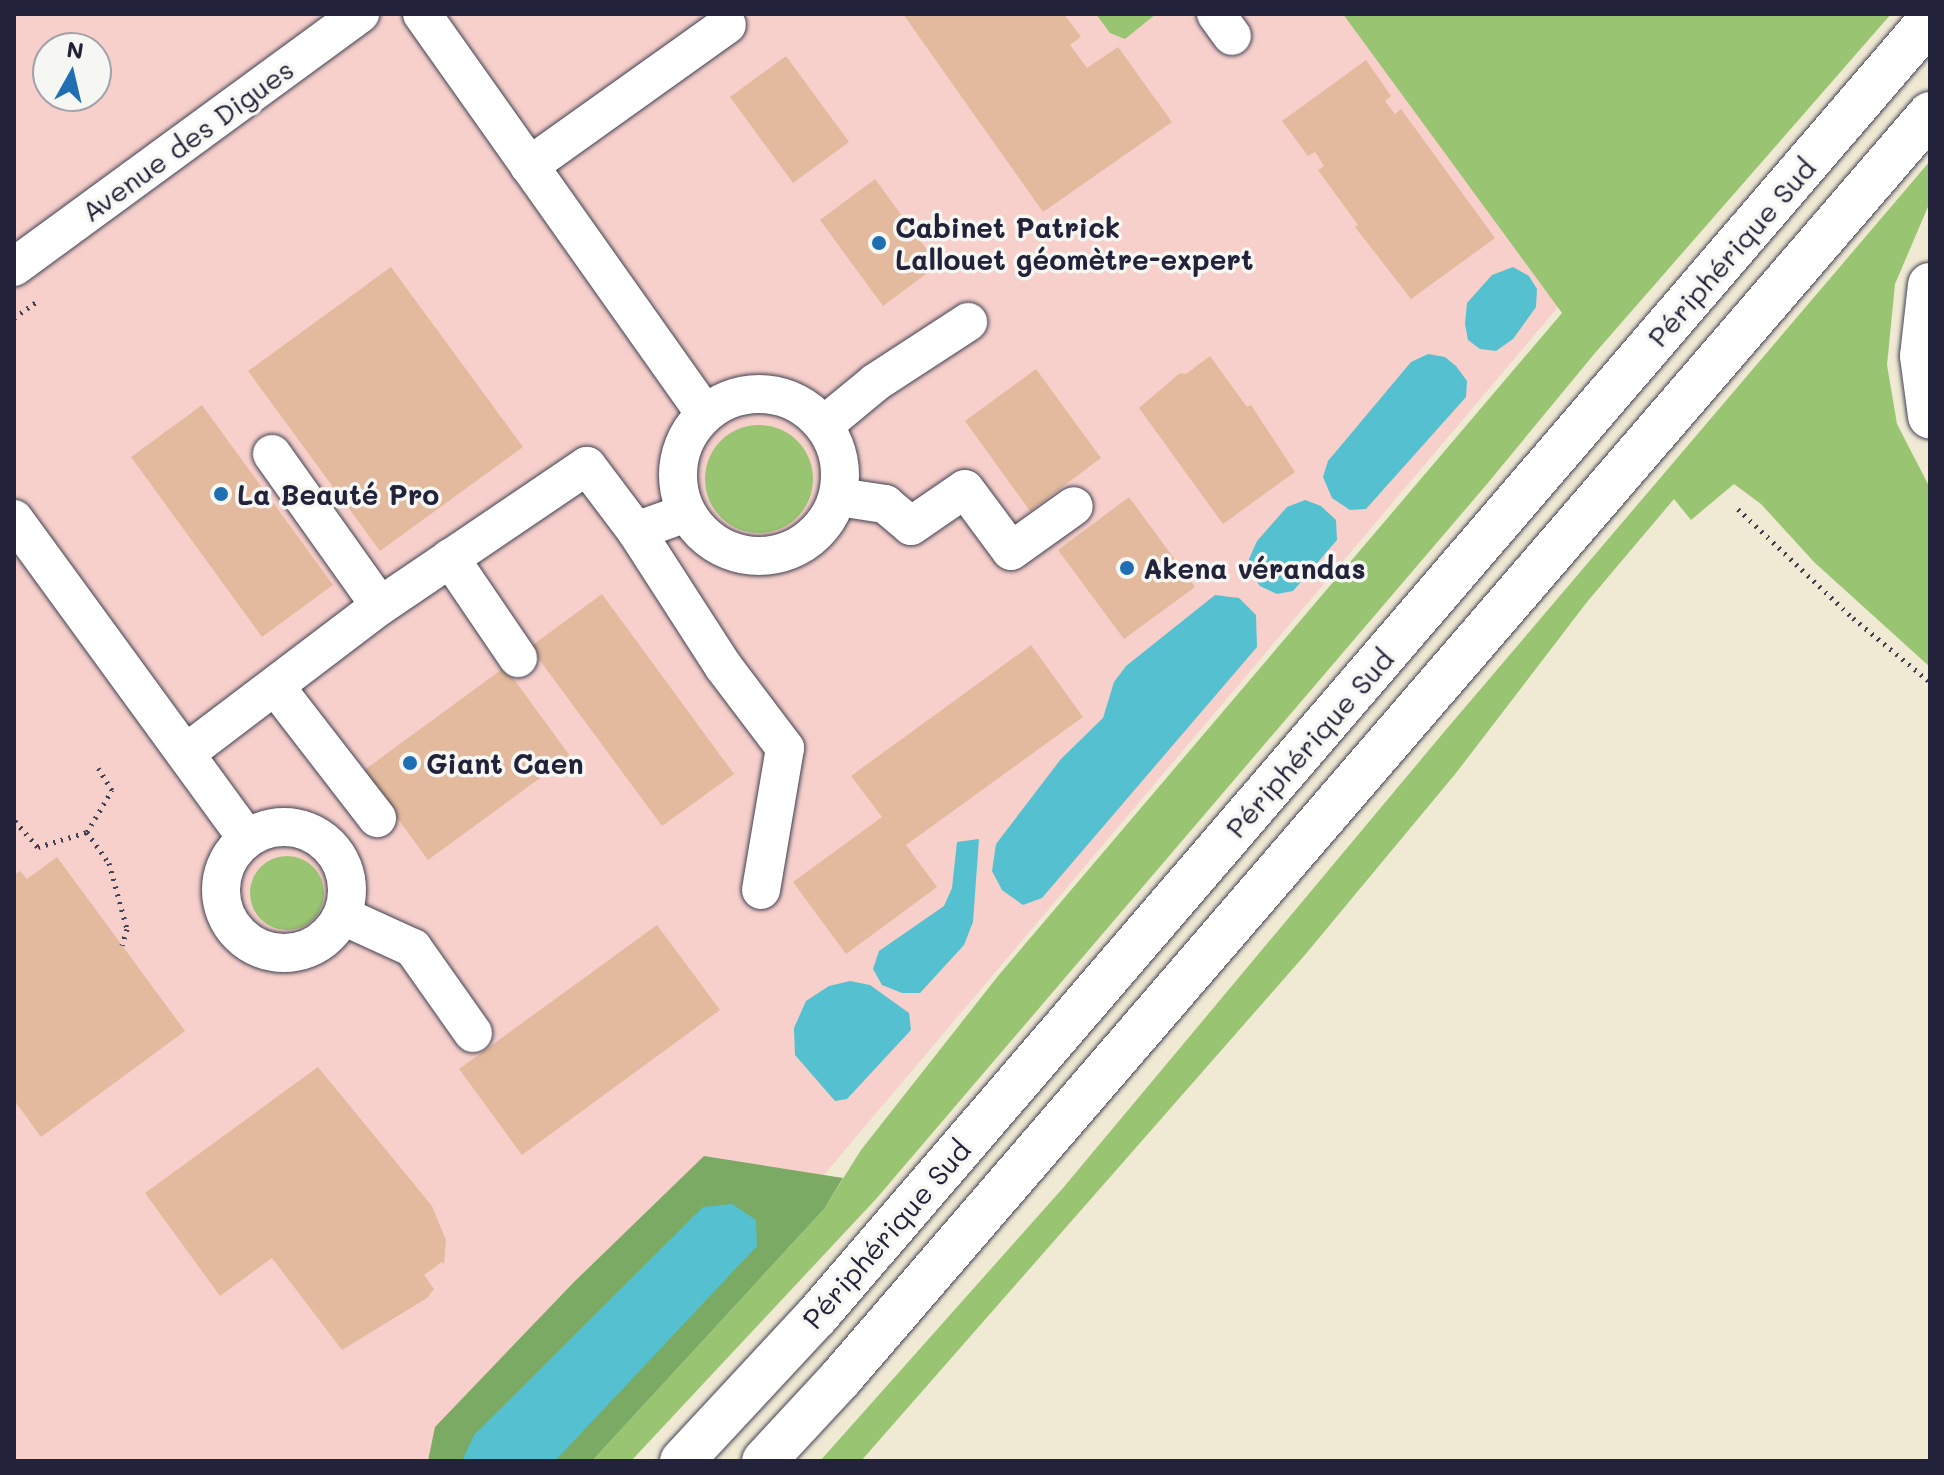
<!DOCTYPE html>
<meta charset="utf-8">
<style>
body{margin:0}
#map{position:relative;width:1944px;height:1475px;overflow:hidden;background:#f0e9d4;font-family:Mali,sans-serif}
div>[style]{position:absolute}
.built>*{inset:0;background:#f7d0cb}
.green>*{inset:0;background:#99c471}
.round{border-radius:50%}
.forest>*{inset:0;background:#7aaa63}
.water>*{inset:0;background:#55c0cf}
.building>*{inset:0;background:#e3ba9d}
.path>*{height:5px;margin-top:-2.5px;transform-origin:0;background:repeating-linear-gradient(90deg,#414052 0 2px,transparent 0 8px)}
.roads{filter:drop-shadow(0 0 2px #414052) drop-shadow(0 0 2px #414052)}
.minor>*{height:38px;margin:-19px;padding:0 19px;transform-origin:19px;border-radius:19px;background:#fff}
.minor>.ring{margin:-19px;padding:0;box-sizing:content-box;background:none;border:38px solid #fff;border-radius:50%}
.highway>*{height:44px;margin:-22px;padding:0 22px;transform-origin:22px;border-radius:22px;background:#fff}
.dots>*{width:22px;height:22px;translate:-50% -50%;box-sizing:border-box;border:4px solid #f6f6f2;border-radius:50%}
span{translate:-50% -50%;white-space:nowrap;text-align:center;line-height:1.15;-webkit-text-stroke:7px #f6f6f2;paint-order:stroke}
.street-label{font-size:28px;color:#22223b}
.poi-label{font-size:28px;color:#22223b;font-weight:700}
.left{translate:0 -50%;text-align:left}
.frame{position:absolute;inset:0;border:16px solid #22223b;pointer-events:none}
.north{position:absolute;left:32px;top:32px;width:80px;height:80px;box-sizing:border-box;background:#f6f6f2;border:2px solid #a1a1a9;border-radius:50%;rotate:8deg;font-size:22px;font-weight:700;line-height:32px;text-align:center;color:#22223b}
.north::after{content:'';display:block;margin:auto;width:28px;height:36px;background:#1f6fb2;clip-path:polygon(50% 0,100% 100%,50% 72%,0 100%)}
</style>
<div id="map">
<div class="built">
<div style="clip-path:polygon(evenodd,14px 14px,1806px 14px,795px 1209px,438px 1461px,14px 1461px,14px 14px,48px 48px,96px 48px,96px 96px,48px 96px,48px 48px)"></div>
</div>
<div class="green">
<div style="clip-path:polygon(1096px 14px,1156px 14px,1125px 39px,1110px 33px)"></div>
<div style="clip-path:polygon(1343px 14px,1891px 14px,1595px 353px,1487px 484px,876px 1199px,631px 1461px,592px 1461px,824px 1209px,861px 1150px,998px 976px,1562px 313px)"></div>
<div style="clip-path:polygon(1930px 161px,1930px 202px,1895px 284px,1887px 365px,1897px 424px,1930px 488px,1930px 667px,1814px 562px,1761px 504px,1734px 484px,1691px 520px,1674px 499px,1587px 602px,1456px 773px,1304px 956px,861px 1461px,820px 1461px,1063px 1188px,1444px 732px)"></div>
<div class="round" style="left:705px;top:425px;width:108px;height:108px"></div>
<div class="round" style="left:250px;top:856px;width:74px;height:74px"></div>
</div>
<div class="forest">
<div style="clip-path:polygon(704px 1156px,843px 1178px,824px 1209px,592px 1461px,428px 1461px,435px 1427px,574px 1282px)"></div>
</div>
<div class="water">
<div style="clip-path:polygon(1513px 267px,1529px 276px,1537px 289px,1536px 307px,1513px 339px,1496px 351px,1480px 349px,1468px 340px,1465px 324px,1467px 303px,1492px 275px)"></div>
<div style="clip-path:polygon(1428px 354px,1445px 357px,1456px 366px,1467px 381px,1466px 397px,1366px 509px,1350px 510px,1332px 498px,1323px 477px,1328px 461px,1411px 362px)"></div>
<div style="clip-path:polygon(1305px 500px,1321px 506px,1336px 520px,1337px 540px,1293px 591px,1277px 594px,1260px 586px,1250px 572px,1249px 559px,1257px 541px,1287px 507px)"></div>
<div style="clip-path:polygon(1215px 595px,1239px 598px,1256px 615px,1257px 647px,1042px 898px,1023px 905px,1002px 890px,992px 871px,996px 844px,1061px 759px,1103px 718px,1114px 682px,1126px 666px)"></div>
<div style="clip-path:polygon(979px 839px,973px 922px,964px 945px,920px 993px,902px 993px,882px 985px,873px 969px,879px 951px,944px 906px,952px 888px,957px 842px)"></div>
<div style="clip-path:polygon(850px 981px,870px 985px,909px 1013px,911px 1030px,847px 1099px,835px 1101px,795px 1055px,794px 1028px,806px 1001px,829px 986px)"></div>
<div style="clip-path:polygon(732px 1204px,756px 1220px,757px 1246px,555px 1461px,462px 1461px,474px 1435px,703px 1207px)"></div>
</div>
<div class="building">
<div style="clip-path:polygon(903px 14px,1064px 14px,1081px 37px,1070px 45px,1087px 68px,1118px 47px,1172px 122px,1043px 212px)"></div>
<div style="clip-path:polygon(786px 56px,849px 142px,793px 183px,730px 97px)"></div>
<div style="clip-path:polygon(1366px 60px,1391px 96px,1385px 101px,1395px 114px,1401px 109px,1495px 238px,1411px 299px,1355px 227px,1358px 225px,1318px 170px,1324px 166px,1315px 152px,1308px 156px,1282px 121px)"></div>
<div style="clip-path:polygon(875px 179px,938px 265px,883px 306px,820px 220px)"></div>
<div style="clip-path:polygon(391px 267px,523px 447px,380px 551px,248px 371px)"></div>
<div style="clip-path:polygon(1210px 356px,1247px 407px,1251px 405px,1295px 472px,1223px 524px,1139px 408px,1180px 373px,1186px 374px)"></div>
<div style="clip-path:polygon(1036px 369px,1101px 458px,1030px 511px,965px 421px)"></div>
<div style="clip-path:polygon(202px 405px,333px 585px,262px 637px,131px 457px)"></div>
<div style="clip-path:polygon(1129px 497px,1195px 587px,1124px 639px,1058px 550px)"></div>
<div style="clip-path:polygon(602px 594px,734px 774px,662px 826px,530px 647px)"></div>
<div style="clip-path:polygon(1031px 645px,1083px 717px,906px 845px,937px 887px,846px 954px,793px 882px,882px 817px,851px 776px)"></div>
<div style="clip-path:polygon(505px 667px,570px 756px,428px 860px,363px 771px)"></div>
<div style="clip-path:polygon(57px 857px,185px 1031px,41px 1137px,14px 1100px,14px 875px,20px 871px,27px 879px)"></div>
<div style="clip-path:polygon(657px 925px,720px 1010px,522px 1155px,459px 1069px)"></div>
<div style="clip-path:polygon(318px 1067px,432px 1206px,446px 1240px,444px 1265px,442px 1262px,424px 1275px,434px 1289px,427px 1298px,342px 1350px,272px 1258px,220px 1296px,145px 1193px)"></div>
</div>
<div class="path">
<div style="left:14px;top:318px;width:29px;rotate:-36deg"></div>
<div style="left:1738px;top:509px;width:158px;rotate:43.5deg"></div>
<div style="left:1853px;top:618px;width:100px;rotate:39.7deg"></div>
<div style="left:15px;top:821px;width:35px;rotate:49deg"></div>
<div style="left:38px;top:847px;width:51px;rotate:-17deg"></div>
<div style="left:87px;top:832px;width:49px;rotate:-59.2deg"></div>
<div style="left:112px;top:790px;width:26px;rotate:-122deg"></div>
<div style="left:87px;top:832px;width:38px;rotate:55deg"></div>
<div style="left:109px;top:863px;width:68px;rotate:74.7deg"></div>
<div style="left:127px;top:929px;width:17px;rotate:107deg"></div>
</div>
<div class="roads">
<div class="minor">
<div style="left:422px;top:14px;width:490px;rotate:54.7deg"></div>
<div style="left:1216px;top:14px;width:27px;rotate:54deg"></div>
<div style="left:529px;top:166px;width:243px;rotate:-35.5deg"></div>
<div style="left:14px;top:267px;width:429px;rotate:-36.2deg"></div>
<div class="ring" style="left:678px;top:394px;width:124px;height:124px"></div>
<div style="left:824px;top:425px;width:67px;rotate:-39.6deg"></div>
<div style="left:876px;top:382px;width:110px;rotate:-33.1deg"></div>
<div style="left:272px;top:454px;width:186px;rotate:54.6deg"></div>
<div style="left:839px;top:497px;width:47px;rotate:8.7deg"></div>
<div style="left:885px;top:504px;width:34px;rotate:40deg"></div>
<div style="left:911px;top:526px;width:65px;rotate:-34.4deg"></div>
<div style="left:965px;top:489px;width:77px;rotate:53.4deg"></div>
<div style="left:1011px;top:551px;width:77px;rotate:-35.5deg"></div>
<div style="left:14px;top:519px;width:395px;rotate:53.9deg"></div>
<div style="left:636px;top:531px;width:161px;rotate:57.2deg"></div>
<div style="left:723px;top:666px;width:103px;rotate:52.9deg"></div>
<div style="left:785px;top:748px;width:144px;rotate:99.6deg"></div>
<div style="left:450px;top:558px;width:121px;rotate:55.8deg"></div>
<div style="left:275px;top:686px;width:167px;rotate:52.3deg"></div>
<div style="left:186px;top:753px;width:243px;rotate:-37.2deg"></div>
<div style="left:380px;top:606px;width:250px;rotate:-34.1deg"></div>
<div style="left:587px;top:466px;width:81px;rotate:53deg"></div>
<div style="left:636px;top:531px;width:53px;rotate:-19.8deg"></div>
<div class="ring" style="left:221px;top:827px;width:88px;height:88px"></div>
<div style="left:343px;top:916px;width:77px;rotate:24.6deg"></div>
<div style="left:413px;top:948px;width:104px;rotate:54.8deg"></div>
</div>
<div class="highway">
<div style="left:1930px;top:285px;width:71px;rotate:96.4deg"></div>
<div style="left:1922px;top:356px;width:61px;rotate:82.4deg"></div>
<div style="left:682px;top:1461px;width:197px;rotate:-47.1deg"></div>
<div style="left:816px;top:1317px;width:1710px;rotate:-49.34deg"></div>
<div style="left:764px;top:1461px;width:112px;rotate:-47.2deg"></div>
<div style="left:840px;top:1379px;width:1670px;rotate:-49.25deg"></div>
</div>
</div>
<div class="dots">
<div style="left:879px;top:243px;background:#1f6fb2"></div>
<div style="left:221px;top:494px;background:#1f6fb2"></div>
<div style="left:1127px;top:568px;background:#1f6fb2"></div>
<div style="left:410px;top:763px;background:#1f6fb2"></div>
</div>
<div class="street-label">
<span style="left:187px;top:140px;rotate:-36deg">Avenue des Digues</span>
<span style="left:1731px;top:252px;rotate:-49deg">Périphérique Sud</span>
<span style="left:1309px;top:743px;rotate:-49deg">Périphérique Sud</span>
<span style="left:886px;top:1234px;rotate:-49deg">Périphérique Sud</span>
</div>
<div class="poi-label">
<span class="left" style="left:895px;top:243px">Cabinet Patrick<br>Lallouet géomètre-expert</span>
<span class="left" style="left:237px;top:494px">La Beauté Pro</span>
<span class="left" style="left:1143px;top:568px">Akena vérandas</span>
<span class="left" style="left:426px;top:763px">Giant Caen</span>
</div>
<div class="frame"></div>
<div class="north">N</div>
</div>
